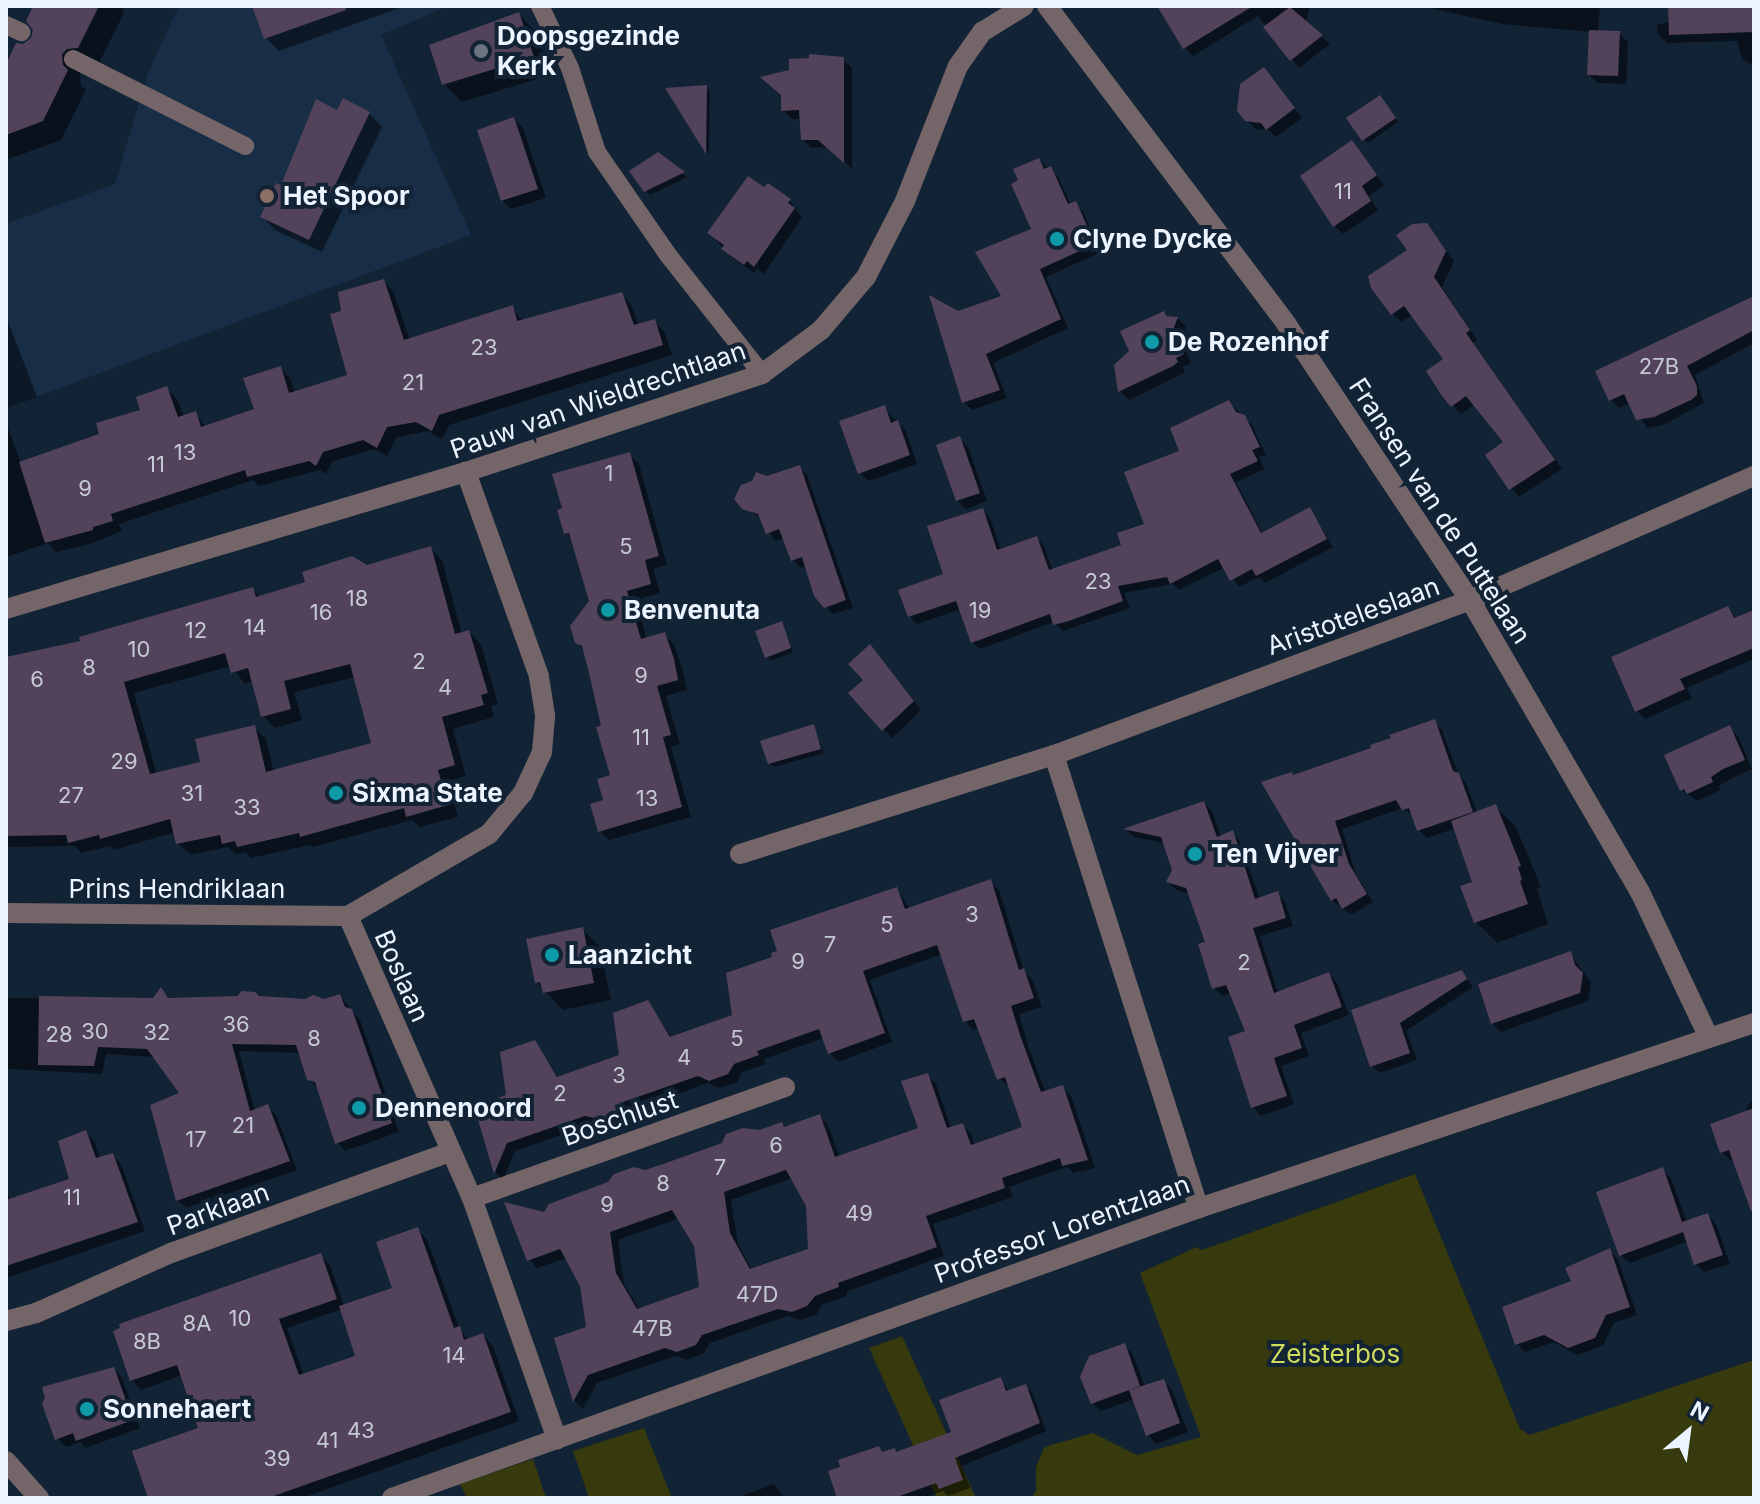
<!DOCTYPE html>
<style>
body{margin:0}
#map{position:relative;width:1760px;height:1504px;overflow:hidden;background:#122336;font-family:Inter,sans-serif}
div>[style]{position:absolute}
.built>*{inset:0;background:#182e46}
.green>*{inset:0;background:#363a0c}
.shadow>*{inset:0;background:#0007}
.building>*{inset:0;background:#52435b}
.service>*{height:18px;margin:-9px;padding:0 9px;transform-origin:9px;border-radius:9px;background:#746568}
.minor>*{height:20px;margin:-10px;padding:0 10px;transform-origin:10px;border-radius:10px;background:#746568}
.dots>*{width:22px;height:22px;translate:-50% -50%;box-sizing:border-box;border:4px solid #122336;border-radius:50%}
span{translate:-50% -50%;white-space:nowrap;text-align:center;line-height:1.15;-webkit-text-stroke:8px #122336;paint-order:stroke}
.number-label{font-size:22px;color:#c5c8d6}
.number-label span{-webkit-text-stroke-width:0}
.poi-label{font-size:26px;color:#ebf4ff;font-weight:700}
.left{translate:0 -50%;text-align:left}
.street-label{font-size:26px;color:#ebf4ff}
.park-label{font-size:26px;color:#cedb5d}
.frame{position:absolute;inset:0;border:8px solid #ebf4ff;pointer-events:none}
.north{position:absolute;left:1648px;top:1392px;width:80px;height:80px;-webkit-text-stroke:6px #122336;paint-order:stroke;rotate:29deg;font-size:22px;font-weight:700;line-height:32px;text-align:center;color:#ebf4ff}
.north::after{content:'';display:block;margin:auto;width:28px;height:36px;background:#ebf4ff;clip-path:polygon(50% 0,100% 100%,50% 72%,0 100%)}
</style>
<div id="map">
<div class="built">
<div style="clip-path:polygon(179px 6px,448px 6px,381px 35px,471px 235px,6px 408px,6px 224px,115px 184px,148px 73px)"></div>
</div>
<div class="green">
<div style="clip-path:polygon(1415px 1174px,1520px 1429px,1530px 1435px,1754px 1360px,1754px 1498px,1031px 1498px,1036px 1491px,1036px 1467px,1044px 1448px,1051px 1445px,1093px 1433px,1137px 1455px,1201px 1437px,1140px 1273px,1197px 1247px,1202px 1250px)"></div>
<div style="clip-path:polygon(902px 1336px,976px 1498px,937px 1498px,869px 1348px)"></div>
<div style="clip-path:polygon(644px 1428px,672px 1498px,589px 1498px,573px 1451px)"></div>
<div style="clip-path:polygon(533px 1459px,546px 1498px,467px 1498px,460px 1484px)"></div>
</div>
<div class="shadow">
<div style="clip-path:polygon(35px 6px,121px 6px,124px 13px,97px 67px,86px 67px,80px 74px,81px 86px,86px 90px,61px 140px,6px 160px,6px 69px,33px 39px)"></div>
<div style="clip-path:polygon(254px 6px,405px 6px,279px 51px,266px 38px)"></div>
<div style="clip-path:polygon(1178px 6px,1310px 6px,1306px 23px,1330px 44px,1299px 68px,1258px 16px,1193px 56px,1185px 48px)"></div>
<div style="clip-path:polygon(1421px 6px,1600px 6px,1598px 32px,1619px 33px,1628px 42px,1626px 84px,1598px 83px,1589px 75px,1591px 32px,1502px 24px)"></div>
<div style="clip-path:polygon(1668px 6px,1754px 6px,1754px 66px,1742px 59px,1737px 41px,1667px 43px,1658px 34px,1657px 25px,1668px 22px)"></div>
<div style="clip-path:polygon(518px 14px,536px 32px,550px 75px,462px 102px,444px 84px)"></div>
<div style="clip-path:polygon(843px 59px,852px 68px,852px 169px,829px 147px,811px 148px,803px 139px,802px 119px,792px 119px,783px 110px,791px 71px)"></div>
<div style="clip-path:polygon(1272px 78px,1302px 118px,1276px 137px,1269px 130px,1255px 129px,1246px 119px)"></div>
<div style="clip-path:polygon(706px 87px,710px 91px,709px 154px,668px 90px)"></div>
<div style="clip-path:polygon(1383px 101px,1398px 122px,1368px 143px,1364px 139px)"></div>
<div style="clip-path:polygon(338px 112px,369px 113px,382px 127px,322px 252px,275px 230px,262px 216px)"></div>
<div style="clip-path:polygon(514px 119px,523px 128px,546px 198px,511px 209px,502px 200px)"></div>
<div style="clip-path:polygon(1351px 142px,1384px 185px,1369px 196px,1378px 210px,1343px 234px,1335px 226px)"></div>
<div style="clip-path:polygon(658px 155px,687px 177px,650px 195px,646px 191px)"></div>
<div style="clip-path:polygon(1039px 160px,1058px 177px,1071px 205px,1075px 204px,1083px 212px,1101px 252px,1046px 277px,1068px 328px,993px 363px,1007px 398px,972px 410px,964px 402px,958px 313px,1004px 297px,1033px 230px)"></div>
<div style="clip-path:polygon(765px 190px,789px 200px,802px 218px,764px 274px,757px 268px,754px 273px,732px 258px,710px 233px)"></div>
<div style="clip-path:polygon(1426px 225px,1454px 261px,1442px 287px,1477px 340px,1473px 343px,1562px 469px,1519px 497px,1511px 488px,1506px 442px,1475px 404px,1461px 414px,1443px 395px,1446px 360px,1413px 315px,1401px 322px,1393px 314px,1410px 250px)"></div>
<div style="clip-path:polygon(383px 281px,393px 291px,410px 340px,512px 308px,523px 321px,621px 294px,631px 304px,639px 326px,654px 321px,664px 331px,672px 355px,449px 425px,442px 439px,428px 431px,397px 437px,387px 456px,374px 449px,333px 461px,326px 474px,320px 470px,259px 486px,253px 480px,119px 524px,122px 531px,90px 544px,56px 552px,48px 543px,6px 557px,6px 423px,21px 463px,102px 436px,143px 411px,167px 389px,177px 399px,184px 417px,195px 413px,206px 427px,257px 410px,280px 368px,290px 378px,295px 393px,350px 377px,343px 312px)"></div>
<div style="clip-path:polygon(1754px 298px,1754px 343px,1695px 375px,1704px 403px,1663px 425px,1647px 428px,1631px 403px,1619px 408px,1611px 400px)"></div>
<div style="clip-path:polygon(6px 316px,37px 397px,6px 408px)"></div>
<div style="clip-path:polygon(1168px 319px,1178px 319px,1186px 327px,1181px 340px,1191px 363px,1183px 367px,1185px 371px,1182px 374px,1129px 400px,1120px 391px,1116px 366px)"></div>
<div style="clip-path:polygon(1229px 402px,1252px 425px,1266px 455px,1259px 457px,1264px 469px,1236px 482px,1263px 534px,1310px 510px,1333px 547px,1265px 583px,1259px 577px,1239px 587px,1225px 567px,1179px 590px,1173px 584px,1124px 593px,1130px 608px,1063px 631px,1054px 622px,980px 649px,972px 642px,961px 609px,917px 624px,910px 616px,945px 576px,983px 510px,990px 518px,1001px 551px,1037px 538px,1044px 546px,1053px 571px,1124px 547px,1146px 526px,1182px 452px)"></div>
<div style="clip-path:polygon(884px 408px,906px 431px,917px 464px,869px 481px,860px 473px)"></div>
<div style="clip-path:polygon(960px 439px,968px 447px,987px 501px,966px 509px,957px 500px)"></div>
<div style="clip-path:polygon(629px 454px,639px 464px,667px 565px,653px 569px,660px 593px,636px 600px,647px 640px,664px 635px,674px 644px,683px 671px,687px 690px,666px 696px,680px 744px,671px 747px,691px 817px,609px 840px,599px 831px,612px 776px,585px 651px,576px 642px,591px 601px,573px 541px,566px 533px)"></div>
<div style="clip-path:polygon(799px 467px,807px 475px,853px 608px,833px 614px,825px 606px,807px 566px,800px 568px,793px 560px,784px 538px,775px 541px,762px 519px,744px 507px,767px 478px)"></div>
<div style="clip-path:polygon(evenodd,430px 548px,442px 560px,462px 634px,469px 632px,481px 644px,498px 704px,491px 706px,494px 717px,453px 729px,466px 776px,448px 781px,458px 817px,420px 827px,412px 820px,313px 847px,310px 845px,251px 858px,245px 852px,236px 855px,228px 847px,190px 855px,178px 843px,175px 832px,114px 850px,110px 846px,81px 853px,74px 846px,6px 847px,6px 663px,252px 589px,261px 598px,430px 548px,231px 666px,245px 684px,253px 681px,263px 716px,275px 728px,302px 720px,294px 692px,356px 677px,374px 744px,274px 772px,266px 739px,254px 728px,202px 764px,157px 775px,134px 693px,231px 666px)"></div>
<div style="clip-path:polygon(1728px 609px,1737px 619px,1754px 612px,1754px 659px,1687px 688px,1692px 698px,1645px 719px,1637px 711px)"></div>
<div style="clip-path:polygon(782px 623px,793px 652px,771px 661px,767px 657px)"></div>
<div style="clip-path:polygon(878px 655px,921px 710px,892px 738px,883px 729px,866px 680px)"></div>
<div style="clip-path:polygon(1434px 722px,1442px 730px,1459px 776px,1466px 783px,1477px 813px,1495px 806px,1516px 827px,1541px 887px,1537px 888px,1548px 924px,1497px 943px,1476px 922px,1474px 883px,1456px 828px,1427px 838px,1419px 830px,1414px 816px,1403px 808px,1342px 829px,1356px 874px,1373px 902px,1351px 915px,1332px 900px,1294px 777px,1373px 749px)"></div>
<div style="clip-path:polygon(813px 726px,824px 753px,774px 767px,770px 763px)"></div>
<div style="clip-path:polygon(1729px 728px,1738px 736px,1752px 769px,1732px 778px,1719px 786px,1720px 790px,1697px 801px,1682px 790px)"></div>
<div style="clip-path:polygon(1204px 803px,1212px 811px,1221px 837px,1232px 833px,1240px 841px,1260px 899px,1277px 893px,1285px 902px,1293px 926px,1260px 936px,1278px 993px,1329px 974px,1337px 983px,1349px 1015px,1301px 1033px,1309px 1056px,1281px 1066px,1294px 1104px,1261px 1116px,1253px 1107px,1230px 1039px,1248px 1032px,1232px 993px,1222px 996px,1214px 988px,1208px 943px,1190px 894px,1176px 890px,1168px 881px,1174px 870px,1165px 843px,1134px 837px,1127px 830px)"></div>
<div style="clip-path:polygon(evenodd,990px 882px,999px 890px,1024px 971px,1032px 979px,1042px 1007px,1019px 1014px,1029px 1049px,1046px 1093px,1062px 1088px,1071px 1096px,1095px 1168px,1073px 1173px,1067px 1167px,1009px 1187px,1013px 1197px,933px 1224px,944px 1256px,846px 1292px,847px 1296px,823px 1304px,816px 1315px,801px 1320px,788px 1316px,710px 1343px,704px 1353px,687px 1360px,675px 1356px,597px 1383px,583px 1409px,575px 1401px,557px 1339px,589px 1328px,582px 1285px,567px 1258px,537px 1268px,529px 1259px,545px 1214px,645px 1172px,782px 1124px,786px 1128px,819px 1116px,828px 1125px,840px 1158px,920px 1129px,927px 1076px,936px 1084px,951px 1129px,962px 1125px,971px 1134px,975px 1146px,1025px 1128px,1011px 1086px,999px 1079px,979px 1028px,973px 1030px,965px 1021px,942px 954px,870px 980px,892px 1042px,838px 1062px,830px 1053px,824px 1038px,764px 1059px,766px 1064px,742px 1072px,737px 1082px,719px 1088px,708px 1083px,628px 1112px,625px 1119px,609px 1126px,595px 1123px,515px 1151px,503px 1180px,496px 1173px,476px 1107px,508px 1096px,535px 1042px,559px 1078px,621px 1056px,648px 1002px,672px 1038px,734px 1017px,775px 958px,897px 889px,910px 910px,990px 882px,793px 1178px,808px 1206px,810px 1250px,753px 1271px,738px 1244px,731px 1200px,793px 1178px,990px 882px,680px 1218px,696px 1245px,702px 1288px,640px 1310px,624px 1284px,618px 1240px,680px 1218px)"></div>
<div style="clip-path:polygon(582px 929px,600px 947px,611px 1000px,563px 1010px,537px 982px)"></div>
<div style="clip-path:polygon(1570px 953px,1591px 983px,1588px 1001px,1501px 1032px,1492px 1023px)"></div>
<div style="clip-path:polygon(1462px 972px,1473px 987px,1406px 1031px,1417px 1060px,1380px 1073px,1372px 1066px,1353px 1011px)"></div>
<div style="clip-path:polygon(162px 990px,171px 1000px,324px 1001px,340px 996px,360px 1020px,399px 1132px,345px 1151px,337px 1142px,318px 1088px,309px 1079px,300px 1053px,239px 1051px,255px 1112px,268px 1107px,276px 1115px,297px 1170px,186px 1208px,178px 1200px,182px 1094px,155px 1057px,106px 1054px,102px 1074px,6px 1069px,6px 998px,154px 1000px)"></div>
<div style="clip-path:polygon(1751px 1101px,1754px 1102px,1754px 1200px,1734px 1159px,1730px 1160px,1722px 1152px)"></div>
<div style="clip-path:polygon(86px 1133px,94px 1141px,101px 1159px,112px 1155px,121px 1164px,145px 1231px,6px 1278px,6px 1188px,10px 1200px,71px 1180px)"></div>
<div style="clip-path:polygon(1662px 1169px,1671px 1178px,1687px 1222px,1708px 1215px,1716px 1224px,1730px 1264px,1704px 1272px,1696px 1264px,1689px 1241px,1630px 1263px,1621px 1255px)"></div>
<div style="clip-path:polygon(evenodd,417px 1230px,427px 1239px,459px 1328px,469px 1340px,483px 1335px,492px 1344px,519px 1421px,302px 1498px,150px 1498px,201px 1429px,182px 1375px,141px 1390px,132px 1380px,320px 1256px,330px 1265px,344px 1306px,395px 1289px,417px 1230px,342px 1309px,358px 1357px,304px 1375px,287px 1328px,342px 1309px)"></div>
<div style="clip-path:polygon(1609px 1251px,1618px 1259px,1637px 1315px,1614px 1323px,1603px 1346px,1577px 1355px,1554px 1342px,1525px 1352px,1517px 1343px,1573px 1282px)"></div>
<div style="clip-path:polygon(1124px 1346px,1133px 1354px,1145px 1387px,1163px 1381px,1172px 1390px,1188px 1432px,1156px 1444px,1148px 1435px,1135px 1399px,1101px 1411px,1092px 1403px)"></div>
<div style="clip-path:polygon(114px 1369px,122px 1378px,140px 1428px,86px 1448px,80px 1442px,66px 1447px,57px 1438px)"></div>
<div style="clip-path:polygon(1001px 1380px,1010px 1392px,1025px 1386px,1033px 1394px,1046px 1431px,962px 1466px,970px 1488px,948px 1496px,943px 1491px,923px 1498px,839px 1498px,883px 1453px,894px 1450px,898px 1454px,953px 1434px)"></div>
<div style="clip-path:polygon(774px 1484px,785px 1498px,736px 1498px)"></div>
</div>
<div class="building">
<div style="clip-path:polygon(33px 6px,99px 6px,78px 48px,67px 49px,62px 54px,63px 65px,68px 70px,43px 121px,6px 135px,6px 64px,16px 43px,23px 44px,31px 38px,33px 30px,26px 21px)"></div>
<div style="clip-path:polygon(252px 6px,346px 6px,346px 10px,264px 39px)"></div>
<div style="clip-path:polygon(1157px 6px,1253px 6px,1183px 49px)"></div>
<div style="clip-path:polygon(1668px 6px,1754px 6px,1754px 32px,1669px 35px)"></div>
<div style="clip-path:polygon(1290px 7px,1323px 35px,1290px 61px,1263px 27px)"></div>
<div style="clip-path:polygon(519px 12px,534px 57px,442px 85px,429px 45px)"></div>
<div style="clip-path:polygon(1589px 30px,1620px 31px,1618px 76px,1587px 75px)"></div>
<div style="clip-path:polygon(809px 54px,844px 57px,844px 163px,818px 140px,801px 140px,799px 110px,781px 111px,781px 95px,760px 77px,789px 70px,789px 59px,809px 58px)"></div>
<div style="clip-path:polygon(1264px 67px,1295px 108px,1266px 130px,1261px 123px,1245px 121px,1237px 111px,1240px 84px)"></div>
<div style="clip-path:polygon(707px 85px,706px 154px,665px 88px)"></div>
<div style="clip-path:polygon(1380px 95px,1396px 118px,1362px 141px,1346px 118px)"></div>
<div style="clip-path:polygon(343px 98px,370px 112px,309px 240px,260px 217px,276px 183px,281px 185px,316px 99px,337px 110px)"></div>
<div style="clip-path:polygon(514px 117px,538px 189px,501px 201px,477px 130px)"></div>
<div style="clip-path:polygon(1352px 140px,1377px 175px,1362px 186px,1371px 201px,1333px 227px,1300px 176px)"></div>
<div style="clip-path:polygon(658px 152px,685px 172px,644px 192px,629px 171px)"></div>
<div style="clip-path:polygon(1039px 158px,1044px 169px,1051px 166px,1068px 204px,1076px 201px,1095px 244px,1040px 269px,1061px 319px,986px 354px,1000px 390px,962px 403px,929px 295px,958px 311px,1001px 296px,975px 252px,1031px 229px,1011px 184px,1018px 180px,1013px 169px)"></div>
<div style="clip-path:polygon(748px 176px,764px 187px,768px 183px,791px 199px,788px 203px,795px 208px,754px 267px,747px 261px,744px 265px,721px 249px,724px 245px,707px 233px)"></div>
<div style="clip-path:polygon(1427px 223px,1446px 251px,1434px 277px,1470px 330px,1466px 333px,1555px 460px,1509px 490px,1485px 455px,1503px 442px,1466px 396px,1451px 407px,1442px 396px,1426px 371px,1443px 359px,1404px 306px,1391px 315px,1371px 288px,1368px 276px,1407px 250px,1396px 235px,1412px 224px)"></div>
<div style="clip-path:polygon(384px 279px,404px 340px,513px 305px,517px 321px,622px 292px,634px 325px,655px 319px,663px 345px,439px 415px,432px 431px,416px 422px,387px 427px,377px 448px,363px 440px,323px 452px,316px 466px,309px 461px,247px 477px,245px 470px,111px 514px,113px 521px,93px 527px,93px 530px,45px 543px,19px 462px,99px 434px,96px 423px,140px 410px,136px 397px,167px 386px,178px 417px,196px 411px,201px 427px,254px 409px,243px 378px,281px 366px,289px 393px,347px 375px,330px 314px,341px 311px,338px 292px)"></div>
<div style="clip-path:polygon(1754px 296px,1754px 330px,1687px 366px,1697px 386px,1697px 395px,1691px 400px,1654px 417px,1636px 420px,1624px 394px,1609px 401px,1595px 371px)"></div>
<div style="clip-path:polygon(1164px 311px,1166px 316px,1178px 317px,1173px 330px,1184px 354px,1176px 358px,1178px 362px,1173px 366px,1118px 392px,1114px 365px,1129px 351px,1120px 331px)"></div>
<div style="clip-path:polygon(1229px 400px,1236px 412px,1245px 415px,1260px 447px,1252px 450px,1258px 461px,1230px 474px,1261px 533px,1310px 507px,1327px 539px,1256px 576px,1252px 569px,1230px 581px,1218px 559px,1170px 584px,1167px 577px,1118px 586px,1123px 601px,1069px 621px,1053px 625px,1050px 614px,971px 643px,956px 601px,908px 617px,898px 590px,943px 574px,927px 526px,983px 508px,997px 550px,1037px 536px,1049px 570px,1121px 545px,1117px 533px,1144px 524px,1124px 472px,1179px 451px,1170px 428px)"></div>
<div style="clip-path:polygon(885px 405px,891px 423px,898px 420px,910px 455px,858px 474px,839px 421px)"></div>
<div style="clip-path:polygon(960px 436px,980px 493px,956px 501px,936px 445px)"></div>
<div style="clip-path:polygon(630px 452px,659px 556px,645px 560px,651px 584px,627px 591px,641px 639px,665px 632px,674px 659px,678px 680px,657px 686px,671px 735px,663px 737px,682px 807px,598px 832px,590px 804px,603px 800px,597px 779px,610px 775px,596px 727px,601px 726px,589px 673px,582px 646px,575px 643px,570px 626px,589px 601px,569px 533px,564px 534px,557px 510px,562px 508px,552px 474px)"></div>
<div style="clip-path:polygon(800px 465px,846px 600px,824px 608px,814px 596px,802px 557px,791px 561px,779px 529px,766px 534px,758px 514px,742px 509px,734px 499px,741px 485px,752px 481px,756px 472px,767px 476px)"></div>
<div style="clip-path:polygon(evenodd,431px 546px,455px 634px,469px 630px,488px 693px,481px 695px,484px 705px,442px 717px,455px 765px,438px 770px,448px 805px,406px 817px,404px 808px,300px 837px,299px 833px,237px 847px,235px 841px,222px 844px,220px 835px,176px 844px,170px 819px,100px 839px,99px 835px,68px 843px,66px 835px,6px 836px,6px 657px,80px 641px,79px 637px,253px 587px,256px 597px,305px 582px,302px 572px,352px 556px,367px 565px,431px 546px,225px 653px,231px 673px,248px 668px,261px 717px,291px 709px,284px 681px,350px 664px,371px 743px,266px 772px,255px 725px,195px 739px,200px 762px,150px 774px,124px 682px,225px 653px)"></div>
<div style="clip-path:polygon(1728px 606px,1734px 618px,1754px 610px,1754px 648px,1680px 679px,1685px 689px,1635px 712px,1611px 657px)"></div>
<div style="clip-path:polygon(782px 621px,791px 648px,765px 658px,755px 631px)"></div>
<div style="clip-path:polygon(870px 644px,914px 701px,882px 731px,848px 693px,863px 680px,848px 664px)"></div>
<div style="clip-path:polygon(1435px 719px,1453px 771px,1459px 773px,1473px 812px,1417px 831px,1409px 808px,1402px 810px,1396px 800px,1335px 821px,1349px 864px,1367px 894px,1342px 909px,1336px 898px,1331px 901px,1261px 782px,1292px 772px,1293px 775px,1371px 748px,1370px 745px,1391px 738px,1389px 735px)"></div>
<div style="clip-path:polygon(814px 724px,821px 749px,768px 764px,760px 741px)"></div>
<div style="clip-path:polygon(1730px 725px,1745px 760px,1723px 769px,1711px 777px,1713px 782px,1687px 794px,1684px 789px,1680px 791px,1664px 755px)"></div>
<div style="clip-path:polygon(1204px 801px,1217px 837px,1233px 830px,1255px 899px,1278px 891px,1286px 918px,1253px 928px,1274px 993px,1329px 972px,1342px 1007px,1294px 1025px,1302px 1048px,1274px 1058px,1287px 1096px,1251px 1108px,1228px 1037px,1245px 1031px,1226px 985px,1212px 989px,1198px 944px,1205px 942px,1186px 888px,1166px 882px,1172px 870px,1161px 837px,1123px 829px)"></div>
<div style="clip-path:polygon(1496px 804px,1521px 866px,1518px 867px,1522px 880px,1520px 881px,1528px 904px,1474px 923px,1460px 886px,1472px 882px,1451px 821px)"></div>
<div style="clip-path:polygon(evenodd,991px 879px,1019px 970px,1024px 968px,1034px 998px,1011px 1006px,1021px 1038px,1041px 1092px,1063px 1085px,1088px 1160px,1062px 1166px,1060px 1158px,1002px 1178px,1005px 1188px,926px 1216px,937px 1247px,838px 1283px,839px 1287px,815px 1296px,807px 1306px,792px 1312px,778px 1309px,702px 1335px,696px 1345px,677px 1352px,665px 1348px,588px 1375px,573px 1402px,554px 1338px,586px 1327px,580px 1286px,560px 1249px,527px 1261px,504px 1202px,544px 1212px,549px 1204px,608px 1182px,614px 1174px,634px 1167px,645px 1170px,666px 1163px,722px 1143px,726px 1134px,743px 1128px,759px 1130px,782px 1122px,784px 1127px,820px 1114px,835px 1157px,918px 1128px,901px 1081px,928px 1073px,947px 1128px,963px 1123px,971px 1145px,1022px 1127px,1005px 1077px,997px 1080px,974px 1019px,963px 1022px,937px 945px,863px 971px,885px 1033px,828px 1054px,819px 1029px,757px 1051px,759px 1055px,734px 1064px,728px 1074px,709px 1081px,698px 1076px,620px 1103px,617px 1111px,599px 1119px,585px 1116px,507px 1143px,494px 1174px,474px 1106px,506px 1095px,500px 1052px,535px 1040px,557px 1077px,619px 1055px,613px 1013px,648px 1000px,670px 1037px,732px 1015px,726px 973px,772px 957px,771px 953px,777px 951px,770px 930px,897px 887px,905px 909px,991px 879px,786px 1170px,806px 1206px,808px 1249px,750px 1269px,730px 1233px,724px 1192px,786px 1170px,991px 879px,672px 1210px,694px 1246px,699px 1287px,637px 1309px,616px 1273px,610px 1232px,672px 1210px)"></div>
<div style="clip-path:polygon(583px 927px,594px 983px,543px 993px,540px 982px,535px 983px,526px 939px)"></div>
<div style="clip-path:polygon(1571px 951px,1575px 965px,1583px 973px,1580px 993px,1491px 1024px,1478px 984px)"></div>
<div style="clip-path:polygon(1462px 970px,1467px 979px,1400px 1023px,1410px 1053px,1370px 1067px,1351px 1010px)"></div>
<div style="clip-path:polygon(161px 987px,168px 998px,237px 996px,242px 991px,255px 992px,259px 996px,305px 999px,313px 995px,324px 999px,340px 994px,345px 1007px,352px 1009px,392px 1123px,335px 1144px,315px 1082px,307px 1080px,296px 1045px,232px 1044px,250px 1111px,268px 1104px,290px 1161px,176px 1201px,150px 1105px,179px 1093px,147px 1049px,98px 1047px,94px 1066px,38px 1065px,39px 996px,153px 998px)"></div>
<div style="clip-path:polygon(1754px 1108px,1754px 1210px,1751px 1211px,1729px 1150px,1720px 1153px,1710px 1124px)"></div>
<div style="clip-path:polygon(86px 1130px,96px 1158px,113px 1153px,138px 1222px,6px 1266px,6px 1200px,69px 1179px,58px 1141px)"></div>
<div style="clip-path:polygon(1663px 1167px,1682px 1222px,1708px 1213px,1723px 1255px,1694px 1265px,1683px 1232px,1619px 1256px,1596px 1192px)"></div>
<div style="clip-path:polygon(418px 1227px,454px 1328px,460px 1326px,464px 1340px,483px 1333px,511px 1412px,268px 1498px,148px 1498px,132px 1451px,198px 1428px,177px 1365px,130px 1381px,113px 1331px,120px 1328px,119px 1324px,321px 1253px,337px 1299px,279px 1319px,299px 1375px,355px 1356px,339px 1306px,392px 1288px,376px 1242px)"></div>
<div style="clip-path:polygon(1610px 1248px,1630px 1307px,1606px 1315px,1595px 1338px,1568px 1348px,1544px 1335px,1515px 1345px,1502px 1307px,1571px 1281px,1565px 1268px)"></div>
<div style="clip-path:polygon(1125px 1343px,1140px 1386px,1091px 1404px,1080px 1377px,1089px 1356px)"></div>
<div style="clip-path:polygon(114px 1367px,133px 1420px,76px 1441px,73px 1433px,55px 1440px,42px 1404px,45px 1398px,42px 1387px)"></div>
<div style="clip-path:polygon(1001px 1377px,1006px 1391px,1026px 1384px,1040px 1423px,955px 1458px,963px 1480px,939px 1489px,936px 1483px,894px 1498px,837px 1498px,828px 1471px,840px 1467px,838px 1460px,879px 1446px,882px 1452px,895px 1448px,896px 1452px,951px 1432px,939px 1400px)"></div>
<div style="clip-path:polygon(1164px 1379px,1180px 1423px,1146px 1436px,1129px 1390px)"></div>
</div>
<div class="service">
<div style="left:540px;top:6px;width:69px;rotate:64.2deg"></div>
<div style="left:570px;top:68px;width:88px;rotate:72.2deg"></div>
<div style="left:597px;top:152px;width:125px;rotate:55.4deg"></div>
<div style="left:668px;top:255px;width:152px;rotate:51.7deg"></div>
<div style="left:6px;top:25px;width:17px;rotate:25deg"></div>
<div style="left:73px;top:59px;width:193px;rotate:26.8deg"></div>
</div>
<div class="minor">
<div style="left:1047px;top:6px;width:399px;rotate:53deg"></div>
<div style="left:1287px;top:325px;width:330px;rotate:56.4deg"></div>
<div style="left:1470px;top:600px;width:338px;rotate:59.8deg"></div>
<div style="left:1640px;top:892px;width:161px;rotate:64.7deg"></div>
<div style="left:6px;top:609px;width:480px;rotate:-16.6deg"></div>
<div style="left:466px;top:472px;width:312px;rotate:-18.3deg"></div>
<div style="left:762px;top:374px;width:74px;rotate:-36.7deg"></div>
<div style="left:821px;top:330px;width:70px;rotate:-49.7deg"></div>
<div style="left:866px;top:277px;width:85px;rotate:-62.8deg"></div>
<div style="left:905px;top:201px;width:145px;rotate:-68.6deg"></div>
<div style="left:958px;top:66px;width:42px;rotate:-54.8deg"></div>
<div style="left:982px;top:32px;width:49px;rotate:-31.8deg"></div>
<div style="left:1054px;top:755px;width:476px;rotate:72.3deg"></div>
<div style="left:740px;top:854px;width:329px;rotate:-17.5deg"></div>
<div style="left:1054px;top:755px;width:444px;rotate:-20.4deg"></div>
<div style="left:1470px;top:600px;width:310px;rotate:-23.6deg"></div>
<div style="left:6px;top:913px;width:342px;rotate:0.5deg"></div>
<div style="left:348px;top:916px;width:308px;rotate:66.3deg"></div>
<div style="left:472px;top:1198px;width:256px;rotate:70.6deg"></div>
<div style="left:348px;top:916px;width:163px;rotate:-30.2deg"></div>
<div style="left:489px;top:834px;width:53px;rotate:-50.3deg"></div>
<div style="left:523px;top:793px;width:45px;rotate:-65.1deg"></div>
<div style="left:542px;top:752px;width:37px;rotate:-85deg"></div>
<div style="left:545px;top:715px;width:39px;rotate:-99deg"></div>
<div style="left:539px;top:676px;width:217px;rotate:-109.7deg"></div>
<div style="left:472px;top:1198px;width:332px;rotate:-19.5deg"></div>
<div style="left:6px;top:1321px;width:31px;rotate:-15deg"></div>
<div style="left:36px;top:1313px;width:148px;rotate:-24deg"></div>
<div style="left:171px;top:1253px;width:297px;rotate:-19.9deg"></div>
<div style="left:6px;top:1461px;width:50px;rotate:48.3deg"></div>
<div style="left:392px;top:1498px;width:858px;rotate:-19.77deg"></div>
<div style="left:1199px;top:1208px;width:585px;rotate:-18.43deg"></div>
</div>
<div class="dots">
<div style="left:481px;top:51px;background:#6b7280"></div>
<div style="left:267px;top:196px;background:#8d6e63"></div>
<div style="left:1057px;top:239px;background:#0f9aa8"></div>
<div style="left:1152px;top:342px;background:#0f9aa8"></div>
<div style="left:608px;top:610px;background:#0f9aa8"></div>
<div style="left:336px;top:793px;background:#0f9aa8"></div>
<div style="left:1195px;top:854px;background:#0f9aa8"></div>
<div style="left:552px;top:955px;background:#0f9aa8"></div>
<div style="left:359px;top:1108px;background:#0f9aa8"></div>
<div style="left:87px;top:1409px;background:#0f9aa8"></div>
</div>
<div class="number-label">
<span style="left:1343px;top:192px">11</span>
<span style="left:484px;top:348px">23</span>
<span style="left:1659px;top:367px">27B</span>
<span style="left:413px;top:383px">21</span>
<span style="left:185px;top:453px">13</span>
<span style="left:156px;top:465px">11</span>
<span style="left:609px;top:474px">1</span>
<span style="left:85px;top:489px">9</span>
<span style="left:626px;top:547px">5</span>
<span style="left:1098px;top:582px">23</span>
<span style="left:357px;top:599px">18</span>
<span style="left:980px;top:611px">19</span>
<span style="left:321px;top:613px">16</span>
<span style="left:255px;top:628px">14</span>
<span style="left:196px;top:631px">12</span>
<span style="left:139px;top:650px">10</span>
<span style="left:419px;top:662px">2</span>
<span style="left:89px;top:668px">8</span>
<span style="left:641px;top:676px">9</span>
<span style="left:37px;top:680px">6</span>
<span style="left:445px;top:688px">4</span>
<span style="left:641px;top:738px">11</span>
<span style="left:124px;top:762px">29</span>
<span style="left:192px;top:794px">31</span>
<span style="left:71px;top:796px">27</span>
<span style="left:647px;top:799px">13</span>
<span style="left:247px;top:808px">33</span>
<span style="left:972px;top:915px">3</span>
<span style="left:887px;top:925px">5</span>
<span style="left:830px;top:945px">7</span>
<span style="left:798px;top:962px">9</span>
<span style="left:1244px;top:963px">2</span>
<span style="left:236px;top:1025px">36</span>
<span style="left:95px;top:1032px">30</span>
<span style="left:157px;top:1033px">32</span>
<span style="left:59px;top:1035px">28</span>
<span style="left:314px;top:1039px">8</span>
<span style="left:737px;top:1039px">5</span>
<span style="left:684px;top:1058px">4</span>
<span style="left:619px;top:1076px">3</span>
<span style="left:560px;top:1094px">2</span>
<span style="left:243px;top:1126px">21</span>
<span style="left:196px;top:1140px">17</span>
<span style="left:776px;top:1146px">6</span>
<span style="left:720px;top:1168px">7</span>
<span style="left:663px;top:1184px">8</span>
<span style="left:72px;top:1198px">11</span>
<span style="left:607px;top:1205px">9</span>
<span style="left:859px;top:1214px">49</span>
<span style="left:757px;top:1295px">47D</span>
<span style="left:240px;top:1319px">10</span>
<span style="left:197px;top:1324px">8A</span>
<span style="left:652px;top:1329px">47B</span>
<span style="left:147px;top:1342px">8B</span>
<span style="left:454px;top:1356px">14</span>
<span style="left:361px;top:1431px">43</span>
<span style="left:327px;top:1441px">41</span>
<span style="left:277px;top:1459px">39</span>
</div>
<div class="poi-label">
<span class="left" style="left:497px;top:51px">Doopsgezinde<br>Kerk</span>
<span class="left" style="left:283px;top:196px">Het Spoor</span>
<span class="left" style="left:1073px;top:239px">Clyne Dycke</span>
<span class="left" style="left:1168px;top:342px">De Rozenhof</span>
<span class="left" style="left:624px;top:610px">Benvenuta</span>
<span class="left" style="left:352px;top:793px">Sixma State</span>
<span class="left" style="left:1211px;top:854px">Ten Vijver</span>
<span class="left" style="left:568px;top:955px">Laanzicht</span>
<span class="left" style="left:375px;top:1108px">Dennenoord</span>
<span class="left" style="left:103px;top:1409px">Sonnehaert</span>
</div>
<div class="street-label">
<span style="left:598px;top:400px;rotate:-19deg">Pauw van Wieldrechtlaan</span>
<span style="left:1440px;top:511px;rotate:57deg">Fransen van de Puttelaan</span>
<span style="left:1353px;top:616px;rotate:-20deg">Aristoteleslaan</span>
<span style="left:177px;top:889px">Prins Hendriklaan</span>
<span style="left:402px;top:976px;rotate:66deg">Boslaan</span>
<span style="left:620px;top:1118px;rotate:-19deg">Boschlust</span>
<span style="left:218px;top:1209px;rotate:-20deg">Parklaan</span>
<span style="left:1062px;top:1229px;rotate:-20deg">Professor Lorentzlaan</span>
</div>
<div class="park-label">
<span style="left:1335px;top:1354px">Zeisterbos</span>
</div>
<div class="frame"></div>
<div class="north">N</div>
</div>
